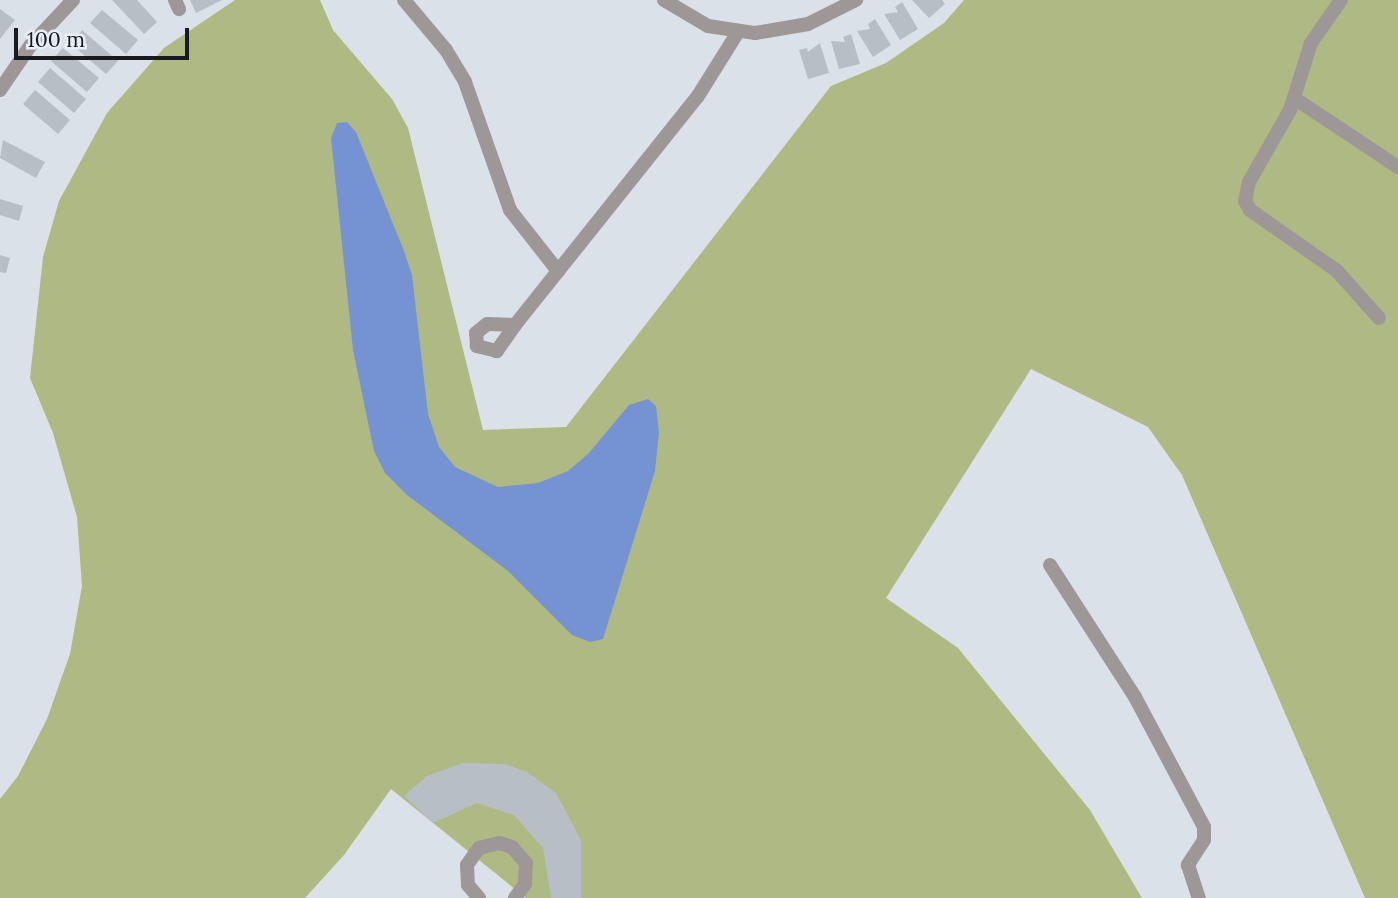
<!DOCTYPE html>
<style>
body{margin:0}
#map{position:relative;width:1398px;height:898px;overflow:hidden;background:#dbe1e9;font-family:Lora,serif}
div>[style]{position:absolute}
.green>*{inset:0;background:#afb983}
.water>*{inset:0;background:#7593d3}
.building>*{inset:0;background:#b8bec5}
.street>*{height:14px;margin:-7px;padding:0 7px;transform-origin:7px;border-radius:7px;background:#9d9897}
span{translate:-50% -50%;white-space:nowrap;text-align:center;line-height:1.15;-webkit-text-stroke:5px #e8eef6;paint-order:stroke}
.scale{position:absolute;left:14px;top:28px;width:175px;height:32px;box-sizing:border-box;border:4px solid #181a1d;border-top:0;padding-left:9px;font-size:21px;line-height:24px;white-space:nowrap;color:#181a1d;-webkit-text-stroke:5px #e8eef6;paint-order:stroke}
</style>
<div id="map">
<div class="green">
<div style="clip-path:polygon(235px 0,320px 0,333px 30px,392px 99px,408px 128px,483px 430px,566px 427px,831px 86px,886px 63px,944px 23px,964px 0,1398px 0,1398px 898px,1365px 898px,1182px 475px,1148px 427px,1031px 369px,886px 598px,958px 648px,1090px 810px,1142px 898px,526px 898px,391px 789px,344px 855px,305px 898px,0 898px,0 799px,18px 776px,47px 719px,70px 654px,82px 586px,77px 517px,53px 433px,30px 378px,43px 257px,59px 201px,107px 113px,164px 48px)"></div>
</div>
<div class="water">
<div style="clip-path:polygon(347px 122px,356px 132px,404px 251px,412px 275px,428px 414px,439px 447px,455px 467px,498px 487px,538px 483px,568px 471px,589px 453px,629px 405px,648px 399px,656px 406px,659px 432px,655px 471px,603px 639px,590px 642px,572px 635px,508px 571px,407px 495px,385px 473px,374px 451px,353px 350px,331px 138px,337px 123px)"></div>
</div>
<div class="building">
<div style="clip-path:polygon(112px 0,137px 0,157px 22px,144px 34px)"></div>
<div style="clip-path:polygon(190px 0,222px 0,196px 13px)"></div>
<div style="clip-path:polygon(912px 0,942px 0,945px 4px,929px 18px)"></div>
<div style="clip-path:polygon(902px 2px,918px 29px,900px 40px,884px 14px,898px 12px,895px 7px)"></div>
<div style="clip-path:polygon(0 9px,15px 20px,0 39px)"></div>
<div style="clip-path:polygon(102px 10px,138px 40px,126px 54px,90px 23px)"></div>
<div style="clip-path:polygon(875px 19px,891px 45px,873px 57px,857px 31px,870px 29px,868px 24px)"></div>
<div style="clip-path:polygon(82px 30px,118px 61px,106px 74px,71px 44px)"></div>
<div style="clip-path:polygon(851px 34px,860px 64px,839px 69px,831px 41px,845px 42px,843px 37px)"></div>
<div style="clip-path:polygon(820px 43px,829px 73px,808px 79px,799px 50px,807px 48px,808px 52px)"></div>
<div style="clip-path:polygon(63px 48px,99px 78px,87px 92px,51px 61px)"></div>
<div style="clip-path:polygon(50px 68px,86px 99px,74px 113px,38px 82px)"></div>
<div style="clip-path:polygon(35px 90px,70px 120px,58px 134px,23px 104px)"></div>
<div style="clip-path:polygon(3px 140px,45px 162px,36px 178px,0 158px)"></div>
<div style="clip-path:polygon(0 199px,23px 206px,19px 221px,0 215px)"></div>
<div style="clip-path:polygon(0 255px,10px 258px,6px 273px,0 272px)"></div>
<div style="clip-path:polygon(463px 763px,505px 764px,527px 772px,556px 793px,581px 840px,581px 898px,551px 898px,543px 848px,514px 815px,477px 803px,433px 823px,404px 796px,427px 776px)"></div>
</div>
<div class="street">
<div style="left:175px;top:0;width:10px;rotate:66deg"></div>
<div style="left:404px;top:0;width:65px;rotate:50deg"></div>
<div style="left:446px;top:50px;width:37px;rotate:59deg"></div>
<div style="left:465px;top:82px;width:136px;rotate:70.6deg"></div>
<div style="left:510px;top:210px;width:78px;rotate:51.8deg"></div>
<div style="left:664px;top:0;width:51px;rotate:30.6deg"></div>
<div style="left:708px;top:26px;width:48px;rotate:8.5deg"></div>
<div style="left:755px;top:33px;width:54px;rotate:-9.6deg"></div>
<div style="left:808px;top:24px;width:54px;rotate:-26.6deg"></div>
<div style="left:1341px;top:0;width:52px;rotate:124.9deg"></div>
<div style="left:1311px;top:43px;width:70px;rotate:107.4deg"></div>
<div style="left:1290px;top:110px;width:83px;rotate:119.7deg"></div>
<div style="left:1249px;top:182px;width:19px;rotate:102deg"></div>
<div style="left:1245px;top:201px;width:10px;rotate:61deg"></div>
<div style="left:1250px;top:210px;width:106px;rotate:35deg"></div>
<div style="left:1337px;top:271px;width:63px;rotate:48.2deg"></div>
<div style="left:0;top:90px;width:53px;rotate:-55.7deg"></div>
<div style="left:30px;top:46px;width:63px;rotate:-46.9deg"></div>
<div style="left:1294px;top:98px;width:125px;rotate:33.6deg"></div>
<div style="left:487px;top:324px;width:28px;rotate:2deg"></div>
<div style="left:515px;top:325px;width:32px;rotate:125deg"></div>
<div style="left:497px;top:351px;width:21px;rotate:-166deg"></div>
<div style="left:477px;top:346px;width:13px;rotate:-94deg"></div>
<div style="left:476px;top:333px;width:14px;rotate:-39deg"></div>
<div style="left:515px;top:325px;width:293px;rotate:-51.4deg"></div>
<div style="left:698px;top:96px;width:75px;rotate:-58deg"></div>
<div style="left:1050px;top:565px;width:157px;rotate:57.2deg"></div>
<div style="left:1135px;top:697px;width:147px;rotate:62deg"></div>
<div style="left:1204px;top:827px;width:13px;rotate:90deg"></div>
<div style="left:1204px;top:840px;width:30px;rotate:123deg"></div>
<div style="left:1188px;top:865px;width:35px;rotate:72deg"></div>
<div style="left:479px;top:898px;width:17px;rotate:-130deg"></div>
<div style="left:468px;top:885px;width:20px;rotate:-93deg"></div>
<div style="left:467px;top:865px;width:21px;rotate:-55deg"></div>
<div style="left:479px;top:848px;width:21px;rotate:-14deg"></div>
<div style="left:499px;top:843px;width:14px;rotate:17deg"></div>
<div style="left:512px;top:847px;width:21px;rotate:49deg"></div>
<div style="left:526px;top:863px;width:21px;rotate:93deg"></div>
<div style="left:525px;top:884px;width:17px;rotate:126deg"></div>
</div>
<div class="scale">100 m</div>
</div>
